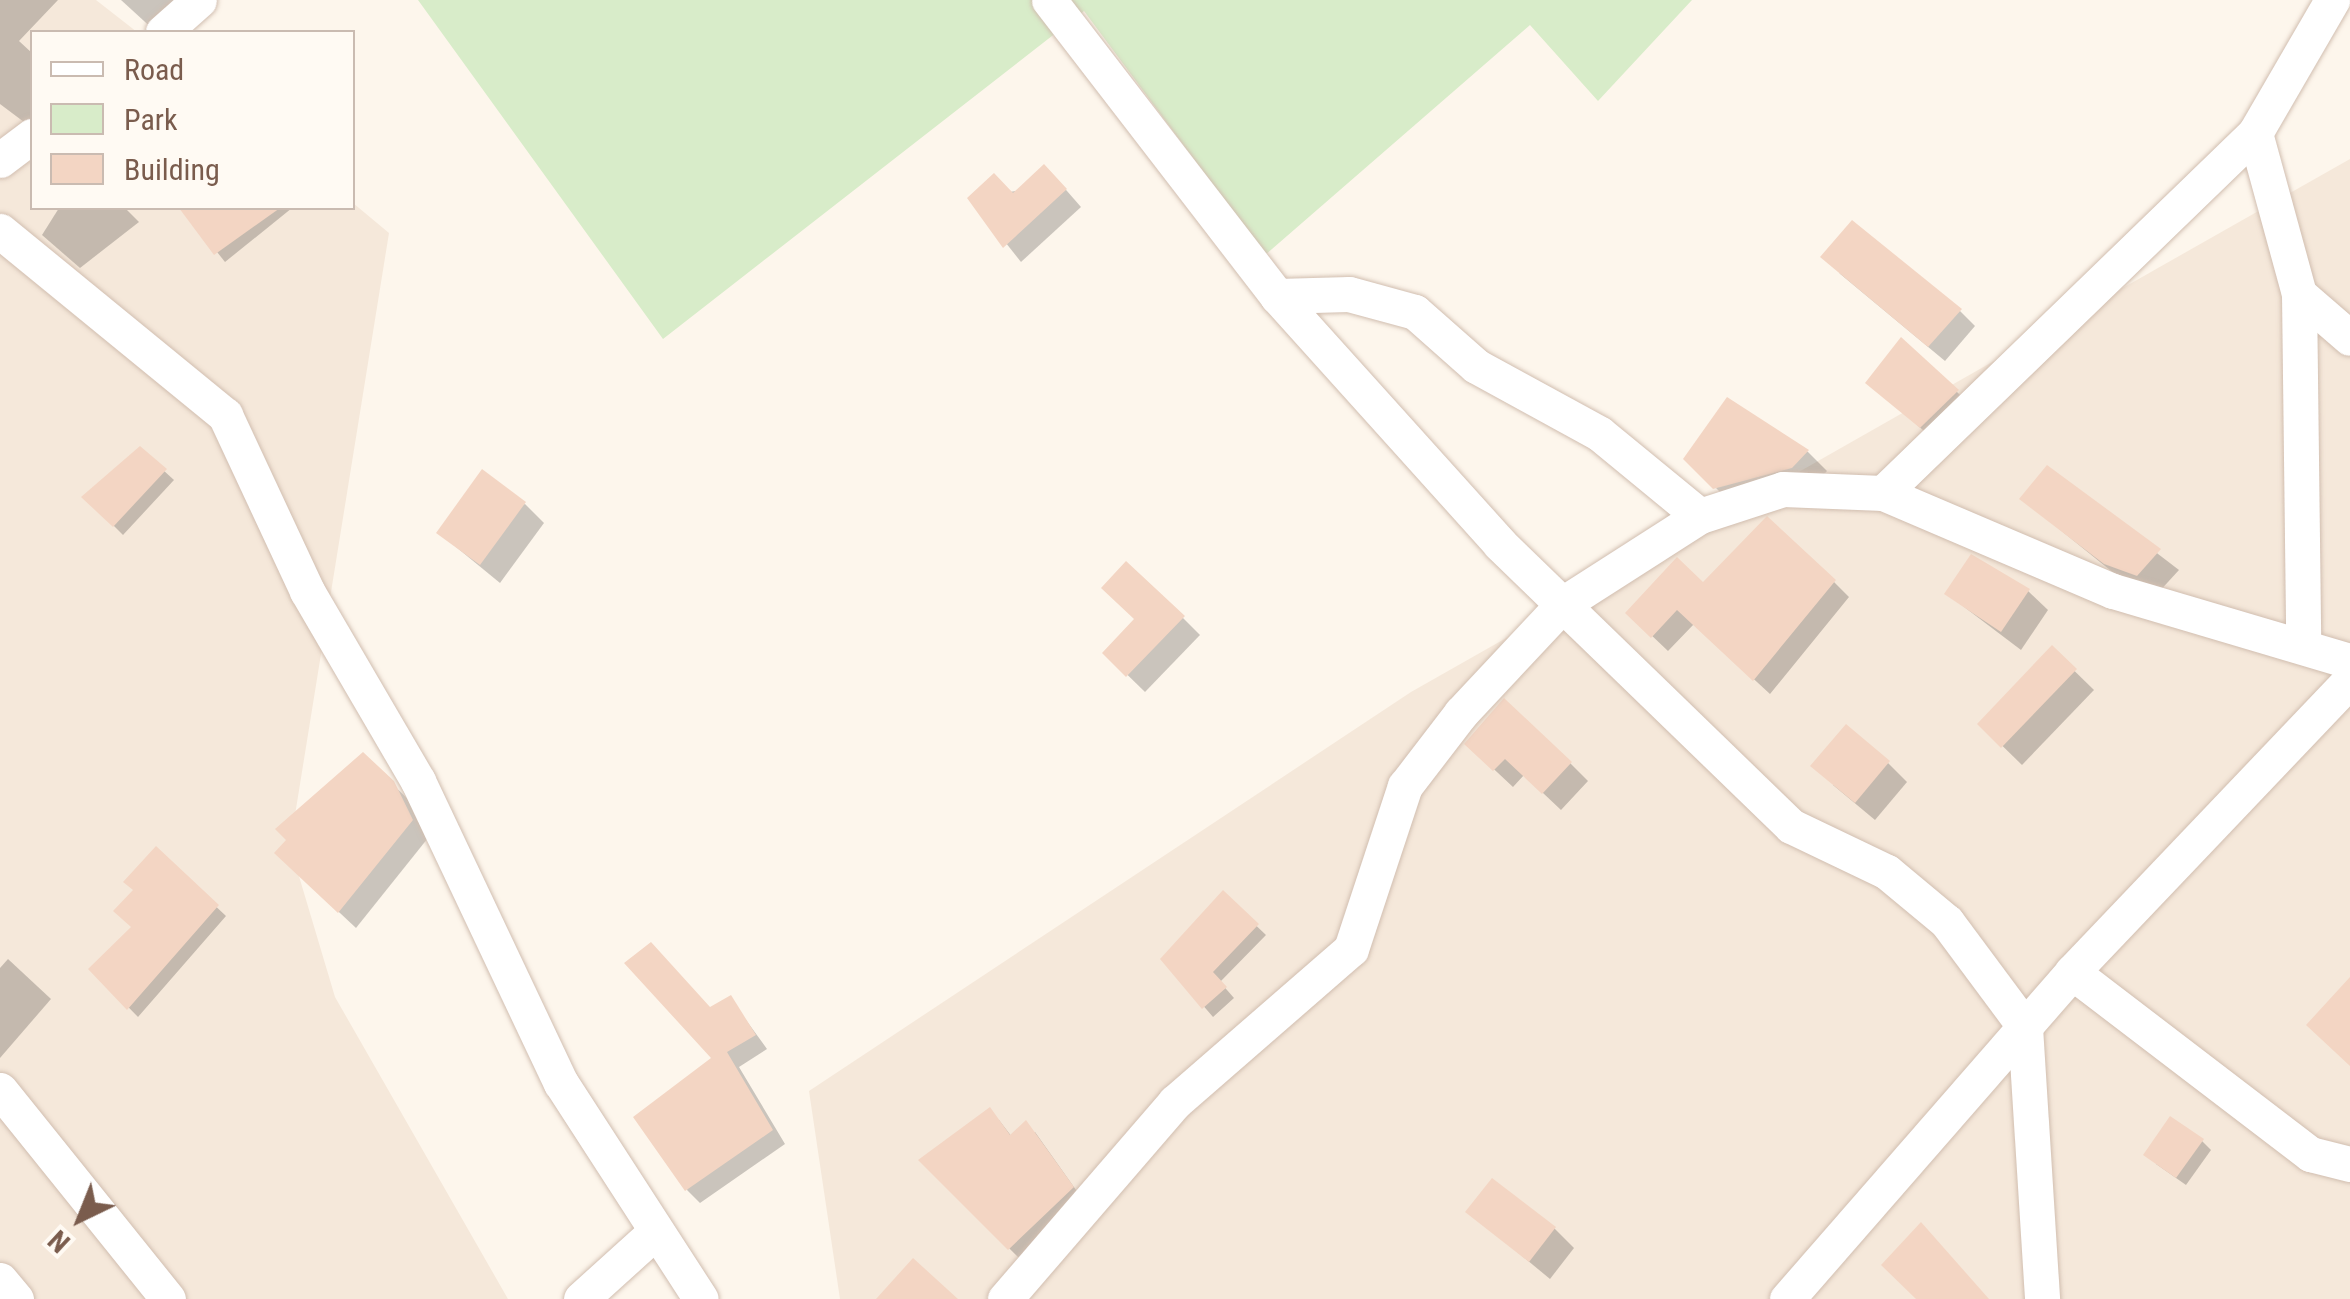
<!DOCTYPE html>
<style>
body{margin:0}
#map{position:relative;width:2350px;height:1299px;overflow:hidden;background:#fdf6ec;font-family:"Roboto Condensed",sans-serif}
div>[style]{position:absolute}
.residential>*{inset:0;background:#f5e8da}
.green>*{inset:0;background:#d8ecc9}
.shadow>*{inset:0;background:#0003}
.building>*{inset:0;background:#f3d5c3}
.roads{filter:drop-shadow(0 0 2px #d1beb0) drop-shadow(0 0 2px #d1beb0)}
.street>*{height:35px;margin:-17.5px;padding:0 17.5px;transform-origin:17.5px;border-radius:17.5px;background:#fff}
span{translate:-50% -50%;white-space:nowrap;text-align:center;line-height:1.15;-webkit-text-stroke:8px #fffaf3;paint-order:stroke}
.legend{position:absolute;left:30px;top:30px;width:325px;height:180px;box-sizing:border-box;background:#fffaf3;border:2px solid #cabbb1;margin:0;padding:12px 18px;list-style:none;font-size:30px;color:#7a5c4d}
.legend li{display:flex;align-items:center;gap:20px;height:50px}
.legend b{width:50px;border:2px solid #cabbb1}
.north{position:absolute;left:30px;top:1169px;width:100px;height:100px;-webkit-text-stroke:8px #fffaf3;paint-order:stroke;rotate:223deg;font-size:28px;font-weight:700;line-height:40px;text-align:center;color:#7a5c4d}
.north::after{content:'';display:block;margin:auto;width:35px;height:45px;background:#7a5c4d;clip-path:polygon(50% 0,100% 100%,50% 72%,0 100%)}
</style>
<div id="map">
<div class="residential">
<div style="clip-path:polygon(0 0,96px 0,137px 32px,32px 32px,32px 208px,353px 203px,389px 233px,290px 846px,335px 997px,508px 1299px,0 1299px)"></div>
<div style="clip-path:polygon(2350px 159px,2350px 1299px,840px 1299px,809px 1091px,1411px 692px)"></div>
</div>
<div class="green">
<div style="clip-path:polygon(418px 0,1692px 0,1598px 101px,1530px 25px,1265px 255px,1084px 11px,663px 339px)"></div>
</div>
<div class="shadow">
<div style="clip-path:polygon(0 0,58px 0,19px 41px,32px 53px,32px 128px,0 104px)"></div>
<div style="clip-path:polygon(121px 0,204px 0,156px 32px)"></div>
<div style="clip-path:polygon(1060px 183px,1081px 207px,1021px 262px,971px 199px)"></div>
<div style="clip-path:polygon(59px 208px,125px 208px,139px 222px,80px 268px,42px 235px)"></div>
<div style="clip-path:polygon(182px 208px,292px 208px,225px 262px)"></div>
<div style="clip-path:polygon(1839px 273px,1960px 311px,1975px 326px,1945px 361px)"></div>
<div style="clip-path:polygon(1868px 382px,1957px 392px,1976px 411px,1940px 445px)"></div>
<div style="clip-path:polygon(1728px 401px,1808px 452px,1827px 471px,1812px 487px,1735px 507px,1686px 458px)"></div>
<div style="clip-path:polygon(140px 449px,174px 480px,123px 535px,85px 497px)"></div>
<div style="clip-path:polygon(2047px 469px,2179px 570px,2157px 594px,2126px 583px,2022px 499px)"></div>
<div style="clip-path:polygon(525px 504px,544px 523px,500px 583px,439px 533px)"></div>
<div style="clip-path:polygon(1834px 582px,1849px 597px,1770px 694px,1694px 624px,1668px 651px,1628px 613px,1703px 585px)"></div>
<div style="clip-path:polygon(2028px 591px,2048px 610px,2021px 650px,1947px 594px)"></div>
<div style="clip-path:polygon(1183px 618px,1200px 635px,1145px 692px,1105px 653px,1137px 619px)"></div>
<div style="clip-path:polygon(2052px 649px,2094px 690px,2022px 765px,1980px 724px)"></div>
<div style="clip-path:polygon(1467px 744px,1570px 763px,1588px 781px,1561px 810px,1524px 775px,1513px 787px)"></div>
<div style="clip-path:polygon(363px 756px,410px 801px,428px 838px,356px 928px,294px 870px)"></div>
<div style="clip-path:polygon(1888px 763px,1907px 782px,1875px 820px,1833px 785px)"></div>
<div style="clip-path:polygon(156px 850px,226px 916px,138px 1017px,91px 969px,134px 928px)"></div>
<div style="clip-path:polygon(1223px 894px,1266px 935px,1220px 982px,1234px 998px,1213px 1017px,1163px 959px)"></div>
<div style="clip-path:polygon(8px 959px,51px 999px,0 1058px,0 968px)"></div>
<div style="clip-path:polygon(730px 998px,767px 1049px,739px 1067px,785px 1144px,700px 1203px,687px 1190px,715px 1058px,710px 1010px)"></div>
<div style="clip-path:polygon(999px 1120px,1012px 1137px,1035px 1132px,1081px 1197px,1019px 1258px,921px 1161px)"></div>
<div style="clip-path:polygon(2202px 1141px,2211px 1150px,2186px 1185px,2156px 1164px)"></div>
<div style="clip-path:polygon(1469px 1212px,1554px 1228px,1574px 1248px,1550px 1279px)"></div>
</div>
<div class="building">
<div style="clip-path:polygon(1044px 164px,1067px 189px,1003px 248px,967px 198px,994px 173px,1013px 193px)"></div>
<div style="clip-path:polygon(179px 208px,280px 208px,214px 255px)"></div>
<div style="clip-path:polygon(1852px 220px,1962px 309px,1928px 347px,1820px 257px)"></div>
<div style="clip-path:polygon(1901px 337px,1959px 390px,1920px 428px,1865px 383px)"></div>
<div style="clip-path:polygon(1727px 397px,1809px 450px,1792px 468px,1713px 489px,1683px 459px)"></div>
<div style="clip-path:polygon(140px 446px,167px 469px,113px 527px,81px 497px)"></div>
<div style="clip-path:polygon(2047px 465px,2161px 549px,2137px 576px,2104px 564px,2019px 499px)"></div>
<div style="clip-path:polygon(482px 469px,526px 502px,480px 565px,436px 533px)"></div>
<div style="clip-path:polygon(1767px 516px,1836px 580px,1753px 681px,1677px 610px,1651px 638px,1625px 613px,1677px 557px,1703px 582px)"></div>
<div style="clip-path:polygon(1971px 554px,2030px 589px,2001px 632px,1944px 594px)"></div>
<div style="clip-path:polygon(1126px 561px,1185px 616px,1126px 677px,1102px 653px,1134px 619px,1101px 588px)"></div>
<div style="clip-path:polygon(2052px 645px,2077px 669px,2001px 748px,1977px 724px)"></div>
<div style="clip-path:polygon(1504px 698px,1572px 762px,1542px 794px,1505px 759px,1493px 771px,1464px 744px)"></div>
<div style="clip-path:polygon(1846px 724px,1890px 761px,1855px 803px,1810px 766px)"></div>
<div style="clip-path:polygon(363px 752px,394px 781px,413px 820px,338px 913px,274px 853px,286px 840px,275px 829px)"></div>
<div style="clip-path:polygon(156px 846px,219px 905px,127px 1010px,88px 969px,131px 927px,113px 911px,133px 890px,123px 882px)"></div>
<div style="clip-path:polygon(1223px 890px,1259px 924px,1213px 972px,1227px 987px,1202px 1009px,1160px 959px)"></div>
<div style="clip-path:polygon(651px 942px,710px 1007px,731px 995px,756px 1035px,727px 1052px,773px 1130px,685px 1191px,633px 1117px,711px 1058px,624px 963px)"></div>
<div style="clip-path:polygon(2350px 977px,2350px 1066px,2306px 1025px)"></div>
<div style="clip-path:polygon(990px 1107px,1010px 1135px,1026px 1120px,1074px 1187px,1008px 1250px,918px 1160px)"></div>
<div style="clip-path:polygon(2170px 1116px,2204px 1139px,2176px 1178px,2143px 1155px)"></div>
<div style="clip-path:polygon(1492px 1178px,1556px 1227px,1529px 1262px,1465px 1212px)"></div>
<div style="clip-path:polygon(1921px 1222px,1989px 1299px,1916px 1299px,1881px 1265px)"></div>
<div style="clip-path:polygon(913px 1258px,958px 1299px,876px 1299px)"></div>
</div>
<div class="roads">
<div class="street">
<div style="left:1049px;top:0;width:374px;rotate:52.4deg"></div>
<div style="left:1277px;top:296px;width:334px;rotate:48deg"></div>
<div style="left:1500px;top:544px;width:405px;rotate:44.1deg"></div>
<div style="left:1791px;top:826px;width:106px;rotate:25.6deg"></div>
<div style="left:1887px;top:872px;width:78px;rotate:39.8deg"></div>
<div style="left:1947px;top:922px;width:131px;rotate:53.4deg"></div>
<div style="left:2025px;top:1027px;width:273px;rotate:86.4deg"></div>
<div style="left:163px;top:32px;width:48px;rotate:-41.6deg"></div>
<div style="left:2255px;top:133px;width:167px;rotate:74.7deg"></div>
<div style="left:2299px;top:294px;width:350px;rotate:89.3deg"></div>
<div style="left:0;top:160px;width:40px;rotate:-37deg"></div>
<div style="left:0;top:231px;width:291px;rotate:39.3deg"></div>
<div style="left:225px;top:415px;width:194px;rotate:65deg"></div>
<div style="left:307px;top:591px;width:220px;rotate:59.7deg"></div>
<div style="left:418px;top:781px;width:334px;rotate:64.7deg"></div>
<div style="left:561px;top:1083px;width:257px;rotate:57.1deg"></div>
<div style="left:2299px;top:294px;width:67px;rotate:40.8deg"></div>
<div style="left:1277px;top:296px;width:72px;rotate:-1.6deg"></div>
<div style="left:1349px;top:294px;width:68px;rotate:15.3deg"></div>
<div style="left:1415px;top:312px;width:81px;rotate:41.5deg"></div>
<div style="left:1476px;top:366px;width:141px;rotate:28.7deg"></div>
<div style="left:1600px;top:434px;width:129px;rotate:39.4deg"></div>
<div style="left:1700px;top:516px;width:87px;rotate:-18deg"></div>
<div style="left:1783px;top:489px;width:100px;rotate:2.3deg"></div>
<div style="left:1883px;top:493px;width:250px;rotate:23.1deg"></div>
<div style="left:2113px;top:591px;width:247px;rotate:16.5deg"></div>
<div style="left:1883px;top:493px;width:518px;rotate:-44.06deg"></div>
<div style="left:2255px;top:133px;width:154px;rotate:-59.9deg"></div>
<div style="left:2072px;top:972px;width:300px;rotate:37.4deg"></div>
<div style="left:2310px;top:1154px;width:41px;rotate:14deg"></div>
<div style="left:0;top:1090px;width:268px;rotate:51.2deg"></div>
<div style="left:0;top:1280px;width:25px;rotate:50deg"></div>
<div style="left:581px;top:1299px;width:98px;rotate:-42.1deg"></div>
<div style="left:1005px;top:1299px;width:260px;rotate:-49.2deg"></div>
<div style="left:1175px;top:1102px;width:233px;rotate:-41deg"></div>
<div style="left:1351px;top:949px;width:172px;rotate:-71.7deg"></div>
<div style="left:1405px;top:786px;width:92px;rotate:-52.5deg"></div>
<div style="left:1461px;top:713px;width:151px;rotate:-46.9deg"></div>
<div style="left:1564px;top:603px;width:161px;rotate:-32.6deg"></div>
<div style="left:1787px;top:1299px;width:434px;rotate:-48.9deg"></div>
<div style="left:2072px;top:972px;width:403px;rotate:-46.4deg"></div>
</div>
</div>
<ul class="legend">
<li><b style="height:12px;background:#fff"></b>Road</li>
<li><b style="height:28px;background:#d8ecc9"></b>Park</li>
<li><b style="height:28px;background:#f3d5c3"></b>Building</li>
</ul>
<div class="north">N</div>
</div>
